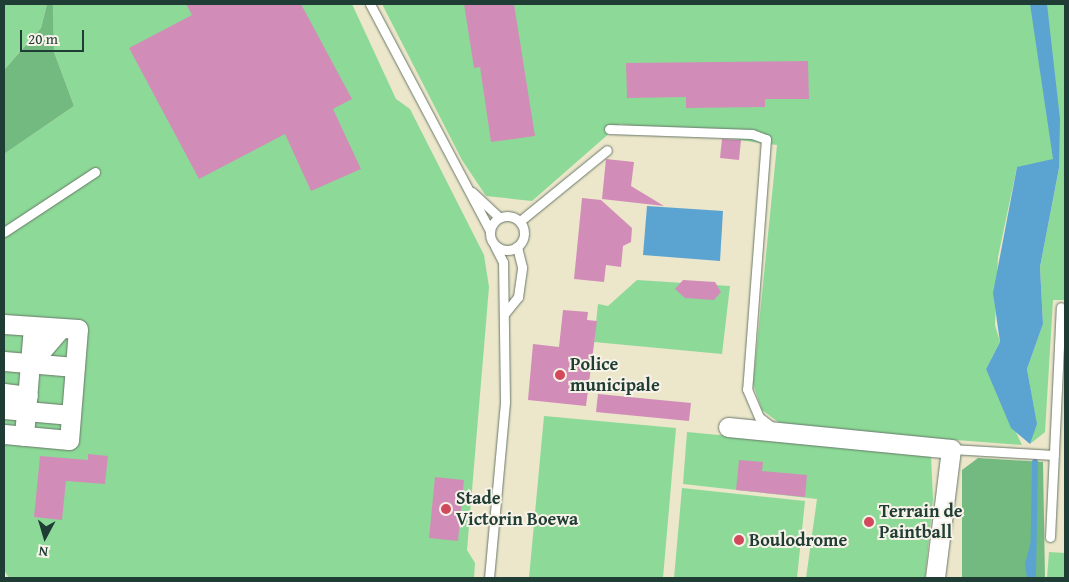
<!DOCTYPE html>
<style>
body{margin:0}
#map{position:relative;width:1069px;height:582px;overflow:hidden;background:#ece6ca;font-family:"Gentium Book Plus",serif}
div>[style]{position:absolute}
.green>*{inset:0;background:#8dda98}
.forest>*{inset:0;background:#72ba80}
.water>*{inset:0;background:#5ba4d2}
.stream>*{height:6px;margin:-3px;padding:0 3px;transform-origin:3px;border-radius:3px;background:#5ba4d2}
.building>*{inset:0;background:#d18db8}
.roads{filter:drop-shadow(0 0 1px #677868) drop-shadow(0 0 1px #677868)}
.lane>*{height:9px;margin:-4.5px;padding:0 4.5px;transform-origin:4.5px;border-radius:4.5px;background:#fff}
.lane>.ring{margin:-4.5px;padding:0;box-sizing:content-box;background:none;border:9px solid #fff;border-radius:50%}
.street>*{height:19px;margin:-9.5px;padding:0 9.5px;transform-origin:9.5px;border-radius:9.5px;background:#fff}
.dots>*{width:14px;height:14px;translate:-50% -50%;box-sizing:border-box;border:2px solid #f7f3e8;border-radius:50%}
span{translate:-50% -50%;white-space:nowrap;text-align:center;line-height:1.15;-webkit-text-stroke:4px #f7f3e8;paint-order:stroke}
.poi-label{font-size:18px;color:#1f3d34;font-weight:700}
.left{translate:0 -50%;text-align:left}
.frame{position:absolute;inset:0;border:5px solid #1f3d34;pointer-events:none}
.north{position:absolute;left:20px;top:512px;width:50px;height:50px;-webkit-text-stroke:4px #f7f3e8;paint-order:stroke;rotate:186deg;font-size:14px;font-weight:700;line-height:20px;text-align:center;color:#1f3d34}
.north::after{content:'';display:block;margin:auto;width:18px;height:22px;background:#1f3d34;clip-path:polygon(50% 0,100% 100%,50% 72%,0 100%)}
.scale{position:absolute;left:20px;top:30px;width:64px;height:22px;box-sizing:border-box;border:2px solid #1f3d34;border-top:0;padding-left:6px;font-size:15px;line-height:18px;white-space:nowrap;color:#1f3d34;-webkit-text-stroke:4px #f7f3e8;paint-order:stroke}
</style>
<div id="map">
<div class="green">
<div style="clip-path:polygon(4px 4px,47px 4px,41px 28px,4px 70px)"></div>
<div style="clip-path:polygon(53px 4px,352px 4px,396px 99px,410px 109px,484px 255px,489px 287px,467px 550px,475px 563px,474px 578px,9px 578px,4px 570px,4px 154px,74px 106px,54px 52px)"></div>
<div style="clip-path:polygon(382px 4px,1065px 4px,1065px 300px,1053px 300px,1045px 432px,1030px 444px,1036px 421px,1027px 369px,1043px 324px,1040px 267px,1059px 168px,1017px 167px,998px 257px,995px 325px,1000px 342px,986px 369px,1022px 445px,785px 427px,762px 410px,753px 384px,777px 145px,620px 124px,532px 201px,486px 196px,462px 160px)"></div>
<div style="clip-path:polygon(637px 280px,730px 286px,722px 354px,594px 342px,598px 304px,608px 306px)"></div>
<div style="clip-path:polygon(544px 416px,676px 428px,663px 578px,529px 578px)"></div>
<div style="clip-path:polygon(687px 432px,931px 455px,933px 499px,925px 578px,806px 578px,817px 499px,683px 484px)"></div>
<div style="clip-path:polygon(682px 488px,805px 501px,797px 578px,674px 578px)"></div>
<div style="clip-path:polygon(1049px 552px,1065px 553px,1065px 578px,1047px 578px)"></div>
</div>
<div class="forest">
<div style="clip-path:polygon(47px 4px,53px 4px,54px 52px,74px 106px,4px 154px,4px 70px,41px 28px)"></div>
<div style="clip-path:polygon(978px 458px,1043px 462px,1045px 578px,962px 578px,962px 470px)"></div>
</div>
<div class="water">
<div style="clip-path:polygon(1030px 4px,1047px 4px,1060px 119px,1059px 168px,1040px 267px,1043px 324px,1027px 369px,1037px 424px,1030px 444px,1011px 428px,986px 369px,1000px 342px,993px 293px,1017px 167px,1053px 159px)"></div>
<div style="clip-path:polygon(647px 206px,723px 211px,720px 261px,643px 255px)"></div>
<div style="clip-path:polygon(1036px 523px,1033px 578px,1027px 578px,1025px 564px)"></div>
</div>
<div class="stream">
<div style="left:1033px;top:578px;width:116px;rotate:-89deg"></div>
</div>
<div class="building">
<div style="clip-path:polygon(186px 4px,301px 4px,352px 99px,333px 109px,361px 169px,311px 191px,285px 134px,199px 179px,129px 48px,192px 15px)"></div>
<div style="clip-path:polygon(464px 4px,514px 4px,535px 136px,491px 142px,480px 67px,474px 68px)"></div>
<div style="clip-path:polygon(808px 61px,809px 99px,765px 99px,765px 107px,686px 108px,686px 97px,627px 98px,626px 63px)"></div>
<div style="clip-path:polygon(722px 139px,741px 140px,739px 160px,720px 158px)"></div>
<div style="clip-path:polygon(606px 159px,634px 162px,631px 186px,664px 206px,602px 199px)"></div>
<div style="clip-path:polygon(582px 198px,601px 200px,632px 228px,631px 242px,623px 246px,621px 267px,606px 265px,604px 282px,574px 279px)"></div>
<div style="clip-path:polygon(683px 280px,715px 282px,721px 292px,714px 300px,685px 298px,675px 289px)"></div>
<div style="clip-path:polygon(563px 310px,588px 312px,587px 320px,597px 321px,586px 406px,528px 400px,533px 344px,559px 347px)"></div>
<div style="clip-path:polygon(598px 394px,691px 403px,689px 421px,596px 412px)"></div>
<div style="clip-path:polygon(88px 454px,108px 456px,105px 484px,66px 481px,62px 520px,34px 517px,40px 456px,88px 460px)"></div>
<div style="clip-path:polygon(739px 460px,763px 462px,762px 471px,807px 475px,805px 497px,736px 490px)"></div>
<div style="clip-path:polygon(435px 477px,464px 480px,458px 541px,429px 538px)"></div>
</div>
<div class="roads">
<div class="lane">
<div style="left:370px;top:4px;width:257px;rotate:62.1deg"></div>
<div style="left:609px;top:129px;width:143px;rotate:2deg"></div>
<div style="left:752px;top:134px;width:15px;rotate:20deg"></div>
<div style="left:766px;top:139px;width:251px;rotate:94.3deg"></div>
<div style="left:747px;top:389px;width:30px;rotate:67deg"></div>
<div style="left:759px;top:417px;width:18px;rotate:38deg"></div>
<div style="left:472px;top:192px;width:37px;rotate:43deg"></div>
<div class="ring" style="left:490px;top:216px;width:25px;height:25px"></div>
<div style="left:520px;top:221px;width:112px;rotate:-39.2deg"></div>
<div style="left:4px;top:232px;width:109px;rotate:-33.4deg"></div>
<div style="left:505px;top:313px;width:21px;rotate:-51deg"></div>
<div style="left:518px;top:297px;width:30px;rotate:-82deg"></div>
<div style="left:522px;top:267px;width:21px;rotate:-104deg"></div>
<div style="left:951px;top:449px;width:103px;rotate:3.3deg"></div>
<div style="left:1050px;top:537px;width:230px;rotate:-87.3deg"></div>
<div style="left:489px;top:578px;width:177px;rotate:-84.8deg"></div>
<div style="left:505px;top:402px;width:140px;rotate:-90.8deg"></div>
<div style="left:503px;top:262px;width:18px;rotate:-117deg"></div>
</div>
<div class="street">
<div style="left:4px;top:324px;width:74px;rotate:3.9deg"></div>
<div style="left:78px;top:329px;width:111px;rotate:94.6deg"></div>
<div style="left:69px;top:440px;width:65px;rotate:-174.7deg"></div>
<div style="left:4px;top:361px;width:71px;rotate:4.8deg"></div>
<div style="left:31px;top:363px;width:46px;rotate:-49.4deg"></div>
<div style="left:4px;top:393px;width:24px;rotate:7deg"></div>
<div style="left:4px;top:409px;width:67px;rotate:5.1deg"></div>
<div style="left:728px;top:427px;width:224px;rotate:5.6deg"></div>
<div style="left:951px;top:449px;width:130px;rotate:97.1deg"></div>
<div style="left:24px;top:436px;width:110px;rotate:-85.3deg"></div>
</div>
</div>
<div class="dots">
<div style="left:560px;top:375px;background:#d1495b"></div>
<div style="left:446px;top:509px;background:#d1495b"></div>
<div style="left:869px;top:522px;background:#d1495b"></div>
<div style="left:739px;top:540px;background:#d1495b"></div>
</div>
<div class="poi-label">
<span class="left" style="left:570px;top:375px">Police<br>municipale</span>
<span class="left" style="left:456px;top:509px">Stade<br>Victorin Boewa</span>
<span class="left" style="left:879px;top:522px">Terrain de<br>Paintball</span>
<span class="left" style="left:749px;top:540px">Boulodrome</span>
</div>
<div class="frame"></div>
<div class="north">N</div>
<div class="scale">20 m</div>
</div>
